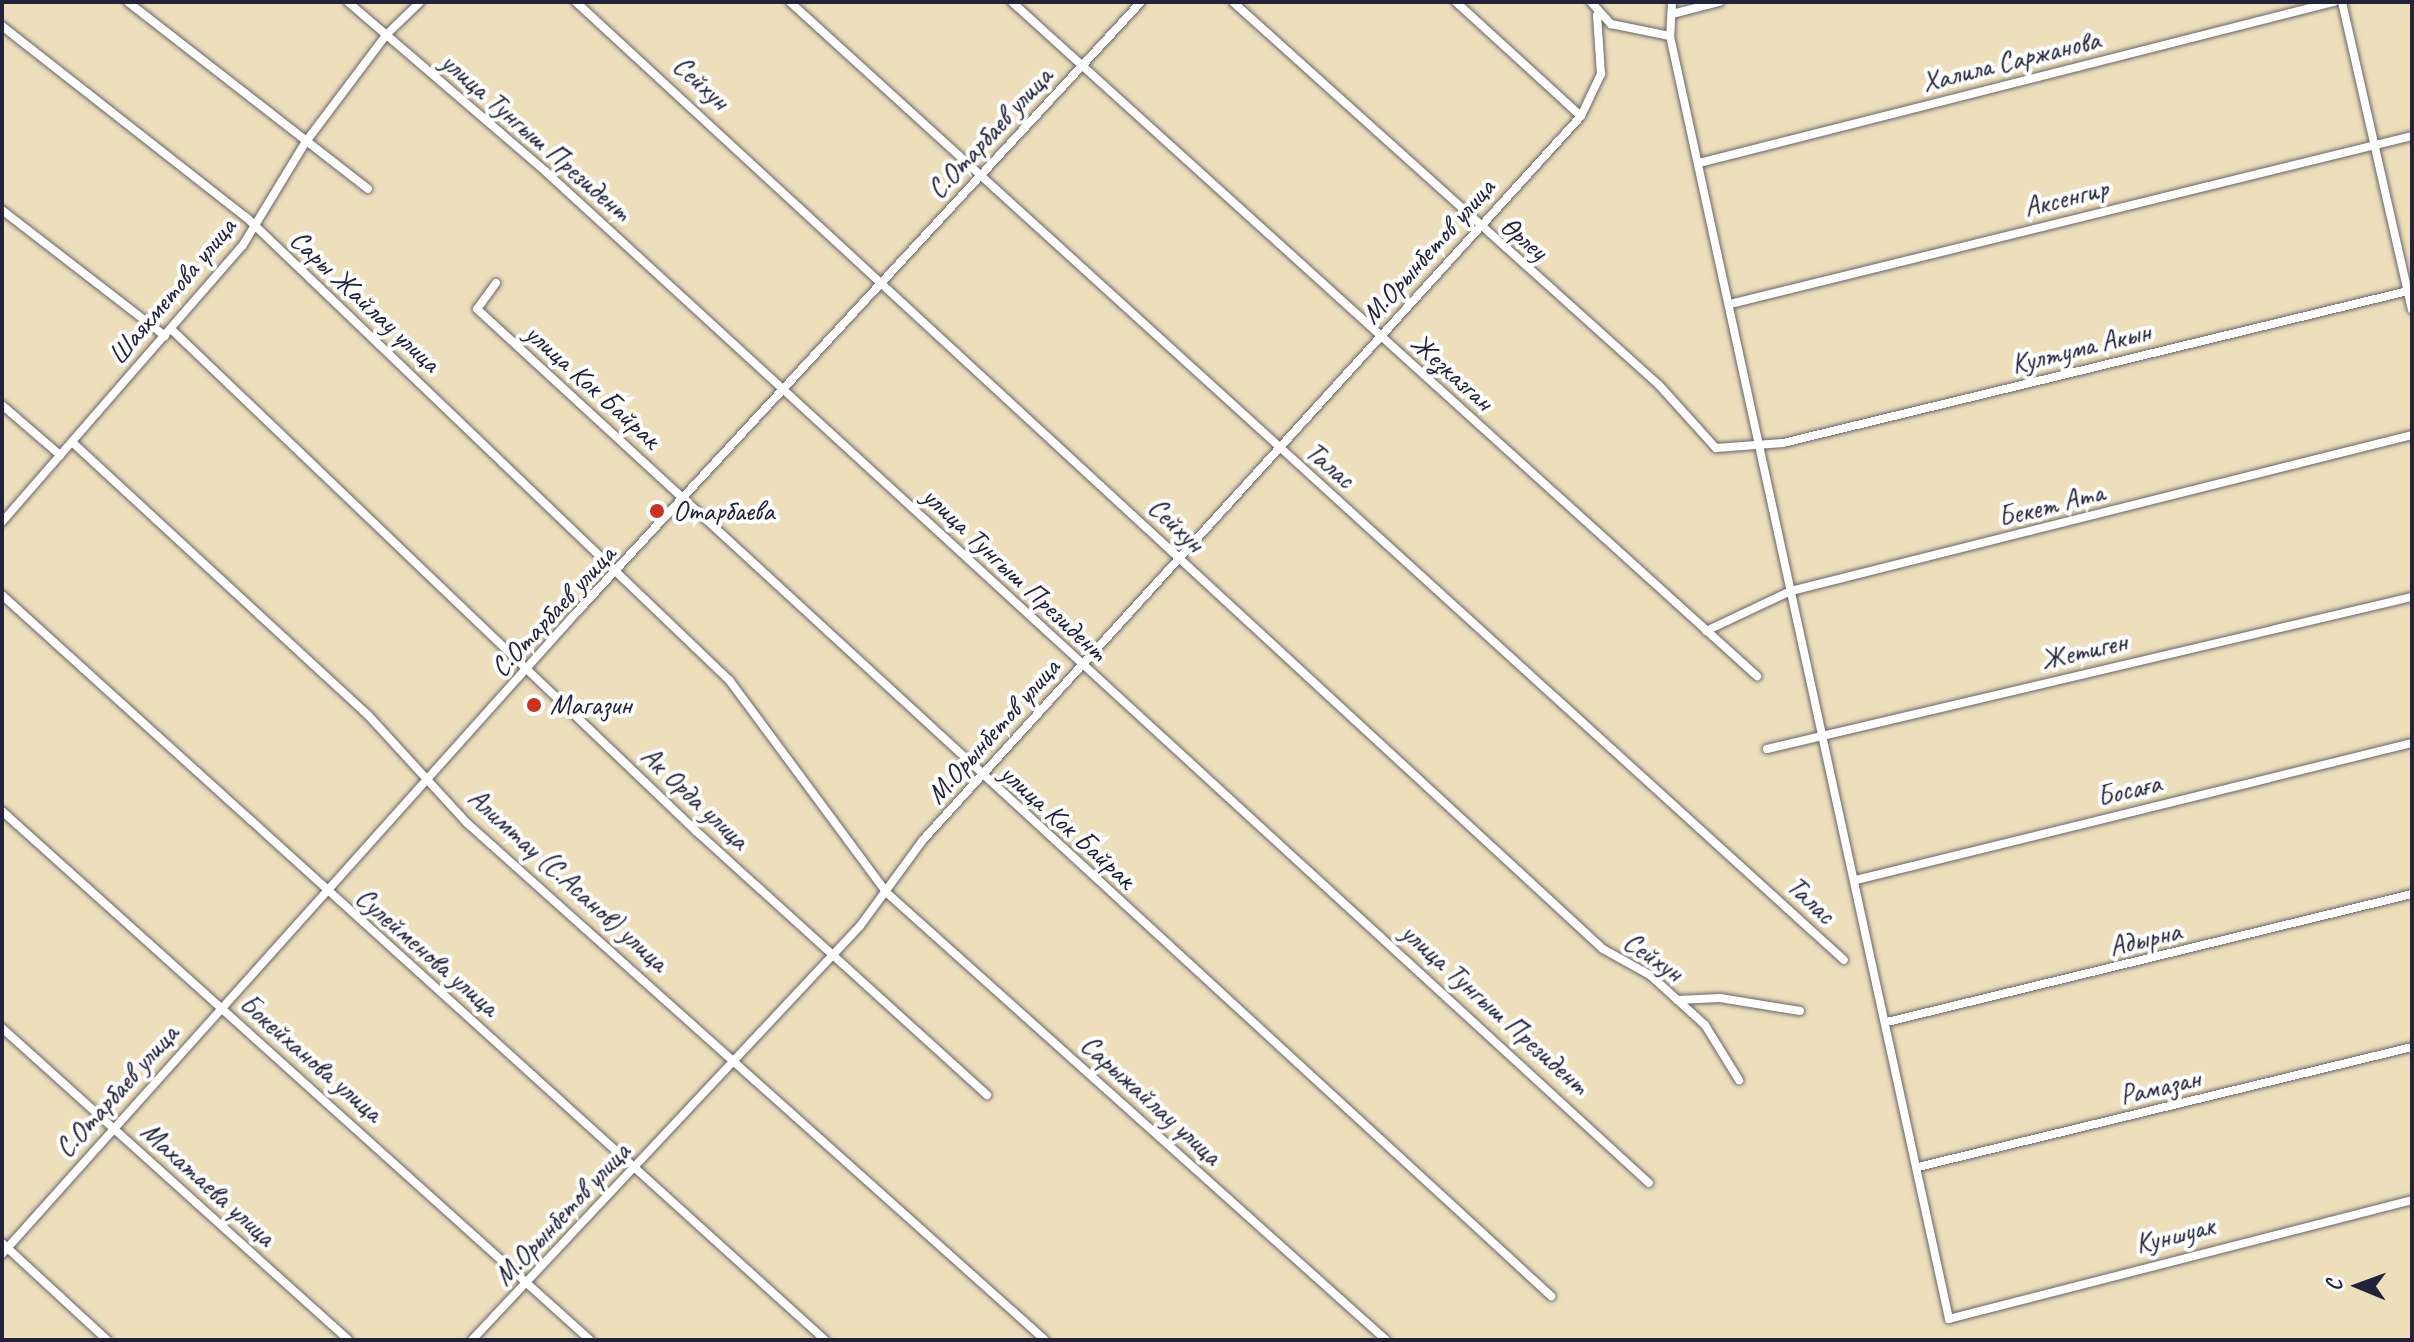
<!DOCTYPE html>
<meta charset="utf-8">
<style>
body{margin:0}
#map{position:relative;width:2414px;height:1342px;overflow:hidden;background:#eddfbc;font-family:Caveat,sans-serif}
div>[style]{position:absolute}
.roads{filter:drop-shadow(0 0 2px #696468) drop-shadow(0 0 2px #696468)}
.minor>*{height:8px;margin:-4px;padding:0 4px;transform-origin:4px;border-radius:4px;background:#fff}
.dots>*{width:22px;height:22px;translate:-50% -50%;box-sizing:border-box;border:4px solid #fff;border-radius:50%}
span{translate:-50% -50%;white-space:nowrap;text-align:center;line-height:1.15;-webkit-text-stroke:8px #fff;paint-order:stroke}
.street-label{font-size:28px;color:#22223b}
.poi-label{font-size:28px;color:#22223b}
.left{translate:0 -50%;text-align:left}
.frame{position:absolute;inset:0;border:4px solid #22223b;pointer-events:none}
.north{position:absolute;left:2318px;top:1246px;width:80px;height:80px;-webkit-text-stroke:6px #fff;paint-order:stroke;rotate:271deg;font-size:22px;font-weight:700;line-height:32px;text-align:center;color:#22223b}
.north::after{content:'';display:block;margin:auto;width:28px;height:36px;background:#22223b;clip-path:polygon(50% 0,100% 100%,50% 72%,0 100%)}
</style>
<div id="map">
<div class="roads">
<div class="minor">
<div style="left:128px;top:2px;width:304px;rotate:37.9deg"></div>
<div style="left:348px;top:2px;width:261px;rotate:40.6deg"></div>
<div style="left:546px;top:172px;width:1496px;rotate:42.51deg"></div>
<div style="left:576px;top:2px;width:1397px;rotate:42.68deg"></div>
<div style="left:1603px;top:949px;width:54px;rotate:29deg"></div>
<div style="left:1650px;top:975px;width:74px;rotate:42.3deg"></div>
<div style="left:1705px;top:1025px;width:65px;rotate:58.3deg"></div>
<div style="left:790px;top:2px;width:1424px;rotate:42.27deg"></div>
<div style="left:1012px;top:2px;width:1005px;rotate:42.14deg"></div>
<div style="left:1233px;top:2px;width:573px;rotate:41.96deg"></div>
<div style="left:1659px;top:385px;width:85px;rotate:47.9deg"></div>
<div style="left:1716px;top:448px;width:67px;rotate:-4.3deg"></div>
<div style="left:1783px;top:443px;width:647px;rotate:-13.67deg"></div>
<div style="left:1456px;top:2px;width:169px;rotate:42.4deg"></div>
<div style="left:1591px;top:2px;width:30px;rotate:48deg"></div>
<div style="left:1611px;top:24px;width:60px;rotate:11.5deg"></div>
<div style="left:1672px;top:2px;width:34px;rotate:93deg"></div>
<div style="left:1670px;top:36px;width:1313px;rotate:77.73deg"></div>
<div style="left:1949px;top:1319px;width:478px;rotate:-14.4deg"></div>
<div style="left:2342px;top:2px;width:315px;rotate:77.2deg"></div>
<div style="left:1672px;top:14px;width:49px;rotate:-14.3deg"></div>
<div style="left:2px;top:26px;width:310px;rotate:38.1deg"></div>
<div style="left:246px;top:217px;width:670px;rotate:43.79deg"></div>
<div style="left:730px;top:681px;width:264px;rotate:53.5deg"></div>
<div style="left:887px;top:893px;width:670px;rotate:41.85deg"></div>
<div style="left:1699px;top:163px;width:655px;rotate:-14.23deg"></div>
<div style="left:2px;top:210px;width:206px;rotate:37.7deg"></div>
<div style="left:496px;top:283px;width:32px;rotate:126deg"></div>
<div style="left:477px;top:309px;width:1459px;rotate:42.58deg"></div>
<div style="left:1730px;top:304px;width:702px;rotate:-13.84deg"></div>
<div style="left:171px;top:329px;width:726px;rotate:43.72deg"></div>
<div style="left:696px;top:831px;width:393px;rotate:42.2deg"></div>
<div style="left:2px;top:405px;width:77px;rotate:40.8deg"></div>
<div style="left:72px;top:442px;width:403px;rotate:42.7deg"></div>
<div style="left:368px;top:715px;width:147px;rotate:47.5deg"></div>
<div style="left:467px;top:823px;width:775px;rotate:41.81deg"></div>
<div style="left:2px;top:522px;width:367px;rotate:-49deg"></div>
<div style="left:243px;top:245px;width:119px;rotate:-58.7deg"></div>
<div style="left:305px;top:143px;width:135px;rotate:-53.1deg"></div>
<div style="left:386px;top:35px;width:47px;rotate:-44.1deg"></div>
<div style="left:2px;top:595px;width:1110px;rotate:42.15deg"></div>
<div style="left:1706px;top:631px;width:94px;rotate:-25.2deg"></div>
<div style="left:1791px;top:591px;width:640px;rotate:-14.1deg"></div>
<div style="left:1767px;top:749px;width:663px;rotate:-13.26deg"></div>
<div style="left:2px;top:811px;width:791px;rotate:41.98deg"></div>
<div style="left:1856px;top:880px;width:573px;rotate:-13.84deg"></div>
<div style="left:1677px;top:1000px;width:43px;rotate:-2.7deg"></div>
<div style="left:1720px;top:998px;width:81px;rotate:9.2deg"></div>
<div style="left:1887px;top:1022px;width:540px;rotate:-13.7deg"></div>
<div style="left:2px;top:1028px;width:466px;rotate:42deg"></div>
<div style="left:1918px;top:1167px;width:508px;rotate:-13.65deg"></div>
<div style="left:2px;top:1243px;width:143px;rotate:42.7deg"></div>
<div style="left:2px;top:1254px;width:860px;rotate:-48.16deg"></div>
<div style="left:576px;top:613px;width:832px;rotate:-47.24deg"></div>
<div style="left:472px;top:1340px;width:567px;rotate:-46.86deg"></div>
<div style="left:860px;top:926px;width:107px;rotate:-53.8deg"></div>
<div style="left:923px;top:840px;width:978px;rotate:-47.73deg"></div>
<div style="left:1581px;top:116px;width:47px;rotate:-64.5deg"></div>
<div style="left:1601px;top:74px;width:59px;rotate:-93.9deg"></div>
</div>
</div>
<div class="dots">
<div style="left:657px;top:511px;background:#c8321e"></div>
<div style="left:534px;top:705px;background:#c8321e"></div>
</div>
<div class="street-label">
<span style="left:2011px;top:61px;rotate:-14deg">Халила Саржанова</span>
<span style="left:701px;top:83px;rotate:42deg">Сейхун</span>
<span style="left:990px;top:133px;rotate:-47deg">С.Отарбаев улица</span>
<span style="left:536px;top:137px;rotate:41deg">улица Тунгыш Президент</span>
<span style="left:2066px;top:198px;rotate:-14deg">Аксенгир</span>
<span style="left:1524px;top:238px;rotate:40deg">Өрлеу</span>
<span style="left:1428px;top:251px;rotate:-48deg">М.Орынбетов улица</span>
<span style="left:172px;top:291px;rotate:-50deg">Шаяхметова улица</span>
<span style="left:365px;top:301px;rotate:43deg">Сары Жайлау улица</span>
<span style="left:2081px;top:348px;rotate:-14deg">Култума Акын</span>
<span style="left:1452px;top:372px;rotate:42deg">Жезказган</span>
<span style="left:593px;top:386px;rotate:42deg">улица Кок Байрак</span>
<span style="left:1330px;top:465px;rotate:40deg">Талас</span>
<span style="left:2051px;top:505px;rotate:-14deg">Бекет Ата</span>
<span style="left:1176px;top:525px;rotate:43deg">Сейхун</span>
<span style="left:1015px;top:574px;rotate:43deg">улица Тунгыш Президент</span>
<span style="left:553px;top:611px;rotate:-47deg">С.Отарбаев улица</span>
<span style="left:2084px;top:651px;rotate:-13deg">Жетиген</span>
<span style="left:993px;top:731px;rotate:-48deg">М.Орынбетов улица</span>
<span style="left:2129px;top:790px;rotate:-14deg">Босаға</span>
<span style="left:695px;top:798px;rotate:43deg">Ак Орда улица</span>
<span style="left:1068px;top:826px;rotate:42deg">улица Кок Байрак</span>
<span style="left:568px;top:880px;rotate:42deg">Алимтау (С.Асанов) улица</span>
<span style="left:1811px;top:900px;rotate:43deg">Талас</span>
<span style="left:2145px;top:939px;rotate:-14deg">Адырна</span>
<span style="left:427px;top:952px;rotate:41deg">Сулейменова улица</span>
<span style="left:1653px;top:957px;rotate:34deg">Сейхун</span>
<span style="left:1495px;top:1009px;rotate:42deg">улица Тунгыш Президент</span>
<span style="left:311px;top:1058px;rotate:41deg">Бокейханова улица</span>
<span style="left:2160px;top:1087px;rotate:-13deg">Рамазан</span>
<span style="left:117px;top:1091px;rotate:-48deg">С.Отарбаев улица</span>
<span style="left:1151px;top:1100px;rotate:42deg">Сарыжайлау улица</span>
<span style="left:208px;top:1184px;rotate:42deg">Махатаева улица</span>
<span style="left:562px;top:1214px;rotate:-47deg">М.Орынбетов улица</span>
<span style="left:2175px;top:1235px;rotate:-14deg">Куншуак</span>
</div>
<div class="poi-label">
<span class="left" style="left:673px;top:511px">Отарбаева</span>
<span class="left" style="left:550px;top:705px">Магазин</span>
</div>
<div class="frame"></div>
<div class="north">С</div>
</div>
